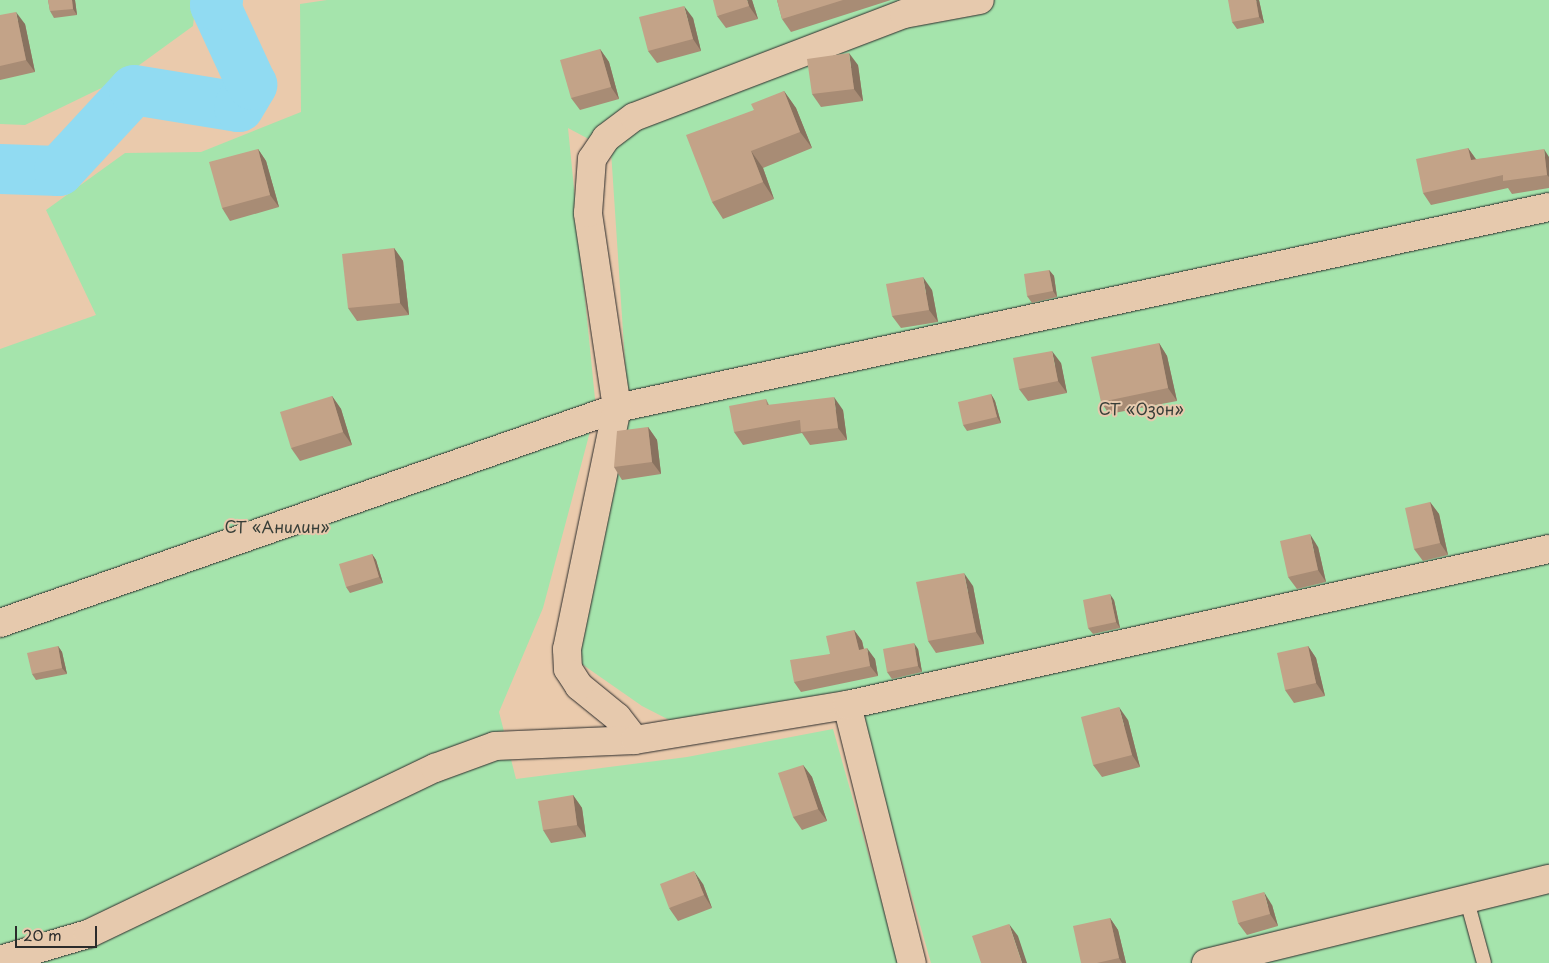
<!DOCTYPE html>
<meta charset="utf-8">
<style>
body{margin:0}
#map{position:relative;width:1549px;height:963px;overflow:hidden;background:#eacaac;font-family:"Playpen Sans",sans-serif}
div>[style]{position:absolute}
.green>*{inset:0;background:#a5e4ac}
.river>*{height:50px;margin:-25px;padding:0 25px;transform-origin:25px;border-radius:25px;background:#91dbf2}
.roads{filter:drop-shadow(0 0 1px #2b2b2b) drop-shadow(0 0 1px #2b2b2b)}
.service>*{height:14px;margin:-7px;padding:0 7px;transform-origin:7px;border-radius:7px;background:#e6c9ad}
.minor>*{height:28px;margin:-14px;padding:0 14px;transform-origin:14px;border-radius:14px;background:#e6c9ad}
.wall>*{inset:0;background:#a88c75}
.shaded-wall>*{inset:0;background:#88725f}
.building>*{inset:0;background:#c3a388}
span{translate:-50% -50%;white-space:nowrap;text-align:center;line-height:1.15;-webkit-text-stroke:4px #e6c9ad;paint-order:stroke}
.park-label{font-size:16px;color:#373e38}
.scale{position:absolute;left:15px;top:926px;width:82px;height:22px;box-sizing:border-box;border:2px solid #2b2b2b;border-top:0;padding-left:6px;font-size:15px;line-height:18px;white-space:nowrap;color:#2b2b2b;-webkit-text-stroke:4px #e6c9ad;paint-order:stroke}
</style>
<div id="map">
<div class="green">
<div style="clip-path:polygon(0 0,196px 0,193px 26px,120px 79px,25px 125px,0 124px)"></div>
<div style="clip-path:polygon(327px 0,1549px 0,1549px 963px,931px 963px,865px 731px,848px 692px,681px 726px,642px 706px,576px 660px,628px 407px,611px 151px,568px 128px,596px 409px,543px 608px,499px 712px,516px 779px,687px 757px,833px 729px,899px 963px,0 963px,0 349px,96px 315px,46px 210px,125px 153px,201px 152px,301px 112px,300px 4px)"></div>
</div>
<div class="river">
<div style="left:0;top:169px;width:59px;rotate:1.9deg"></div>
<div style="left:59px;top:171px;width:110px;rotate:-47.2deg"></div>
<div style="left:134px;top:90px;width:106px;rotate:9.2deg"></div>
<div style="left:239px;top:107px;width:26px;rotate:-59deg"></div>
<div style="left:252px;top:85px;width:88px;rotate:-114.8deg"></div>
<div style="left:215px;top:5px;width:6px;rotate:-59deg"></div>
</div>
<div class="roads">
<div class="service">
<div style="left:1466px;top:897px;width:68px;rotate:74.7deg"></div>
</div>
<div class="minor">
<div style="left:0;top:623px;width:653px;rotate:-19.21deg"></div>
<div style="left:617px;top:408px;width:953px;rotate:-12.17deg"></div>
<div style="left:847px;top:705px;width:266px;rotate:75.9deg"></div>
<div style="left:635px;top:740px;width:29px;rotate:-128deg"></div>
<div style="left:617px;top:717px;width:49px;rotate:-140.8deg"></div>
<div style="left:579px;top:686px;width:20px;rotate:-123deg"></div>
<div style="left:568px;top:669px;width:20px;rotate:-93deg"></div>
<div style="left:567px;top:649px;width:246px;rotate:-78.3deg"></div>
<div style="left:617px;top:408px;width:197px;rotate:-98.5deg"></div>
<div style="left:588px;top:213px;width:54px;rotate:-85.8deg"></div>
<div style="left:592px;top:159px;width:25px;rotate:-56deg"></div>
<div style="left:606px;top:138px;width:35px;rotate:-37deg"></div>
<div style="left:634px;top:117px;width:289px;rotate:-20.9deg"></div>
<div style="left:904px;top:14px;width:77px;rotate:-10.4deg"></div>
<div style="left:0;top:960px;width:92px;rotate:-16.5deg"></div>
<div style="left:88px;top:934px;width:385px;rotate:-25.6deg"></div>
<div style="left:435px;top:768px;width:64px;rotate:-20.1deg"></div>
<div style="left:495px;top:746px;width:140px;rotate:-2.5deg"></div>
<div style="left:635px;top:740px;width:215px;rotate:-9.4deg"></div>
<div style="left:847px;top:705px;width:719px;rotate:-12.53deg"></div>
<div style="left:1206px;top:963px;width:353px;rotate:-13.8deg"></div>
</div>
</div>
<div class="wall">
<div style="clip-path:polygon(48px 0,75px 0,77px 15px,54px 18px,50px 11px)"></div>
<div style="clip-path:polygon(752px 0,758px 19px,726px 28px,717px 16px)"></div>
<div style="clip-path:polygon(777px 0,891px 0,791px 32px,782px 19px)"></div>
<div style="clip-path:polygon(1259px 0,1264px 23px,1237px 29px,1232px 22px)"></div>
<div style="clip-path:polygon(0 15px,25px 24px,35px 72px,0 80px)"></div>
<div style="clip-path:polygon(693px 18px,701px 51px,657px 63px,648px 51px)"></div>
<div style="clip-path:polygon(600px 49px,609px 62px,619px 99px,580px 110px,571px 98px)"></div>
<div style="clip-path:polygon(858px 65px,863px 101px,821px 107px,812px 94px)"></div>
<div style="clip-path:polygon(784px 91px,796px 108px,812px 148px,763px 168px,774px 199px,723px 219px,712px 202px,754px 110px)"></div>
<div style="clip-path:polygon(1468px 148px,1476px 159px,1549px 157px,1549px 188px,1512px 194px,1508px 188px,1431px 205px,1423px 193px)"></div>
<div style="clip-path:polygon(258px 149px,266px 161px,279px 207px,230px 221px,222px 208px)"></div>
<div style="clip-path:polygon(394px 248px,403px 261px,409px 315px,357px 321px,348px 308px)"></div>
<div style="clip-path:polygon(1049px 270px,1054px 276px,1057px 297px,1032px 303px,1027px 296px)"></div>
<div style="clip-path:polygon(932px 290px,938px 322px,901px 328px,892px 316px)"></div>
<div style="clip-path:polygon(1159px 343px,1167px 356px,1177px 401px,1109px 414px,1101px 402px)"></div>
<div style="clip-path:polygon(1061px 363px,1067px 393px,1028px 401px,1019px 389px)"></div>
<div style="clip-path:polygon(991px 394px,995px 401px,1001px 423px,967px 431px,963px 425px)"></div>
<div style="clip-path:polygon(332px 396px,341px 409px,352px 445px,300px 461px,291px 448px)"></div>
<div style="clip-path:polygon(766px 399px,769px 405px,843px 410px,847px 440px,810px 445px,802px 433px,743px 445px,734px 432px)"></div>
<div style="clip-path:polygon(648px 427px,657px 440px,661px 474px,622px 480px,614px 467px)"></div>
<div style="clip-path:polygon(1430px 502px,1439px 514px,1448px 555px,1423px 561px,1414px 549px)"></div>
<div style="clip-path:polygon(1318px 547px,1326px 582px,1297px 589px,1288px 577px)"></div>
<div style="clip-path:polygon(372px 554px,376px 560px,383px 583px,350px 593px,346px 587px)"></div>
<div style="clip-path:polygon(973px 586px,984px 644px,936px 653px,928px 641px)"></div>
<div style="clip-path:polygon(1114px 600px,1120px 628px,1093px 634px,1088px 628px)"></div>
<div style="clip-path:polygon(854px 630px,862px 641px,864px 649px,875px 659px,878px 676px,801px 692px,794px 682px,830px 654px)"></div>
<div style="clip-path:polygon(58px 646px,62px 652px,67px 674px,36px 680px,32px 674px)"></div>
<div style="clip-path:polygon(1308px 646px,1316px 658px,1325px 696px,1294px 703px,1285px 690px)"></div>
<div style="clip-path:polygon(918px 649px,922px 672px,892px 679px,887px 672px)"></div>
<div style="clip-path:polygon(1128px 720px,1140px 767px,1102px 777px,1093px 765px)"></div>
<div style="clip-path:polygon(803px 765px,812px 777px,827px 821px,802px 830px,793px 817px)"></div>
<div style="clip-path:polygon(573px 795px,582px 808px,586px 837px,551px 843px,543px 830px)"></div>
<div style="clip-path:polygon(703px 884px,712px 908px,678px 921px,669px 908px)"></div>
<div style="clip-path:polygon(1272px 905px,1278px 926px,1247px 935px,1238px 923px)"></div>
<div style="clip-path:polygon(1110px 918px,1118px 930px,1126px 963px,1081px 963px)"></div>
</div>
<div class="shaded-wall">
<div style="clip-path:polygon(72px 0,75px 0,77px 15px,73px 9px)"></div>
<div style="clip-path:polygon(747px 0,752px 0,758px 19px,749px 6px)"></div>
<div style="clip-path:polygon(1256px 0,1259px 0,1264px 23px,1259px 17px)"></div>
<div style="clip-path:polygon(684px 6px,693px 18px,701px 51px,693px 39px)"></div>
<div style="clip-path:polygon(16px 12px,25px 24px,35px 72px,26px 60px)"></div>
<div style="clip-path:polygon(600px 49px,609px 62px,619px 99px,611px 87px)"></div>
<div style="clip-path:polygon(849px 53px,858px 65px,863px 101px,854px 89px)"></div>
<div style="clip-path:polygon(784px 91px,796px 108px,812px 148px,800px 132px)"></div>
<div style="clip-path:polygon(1468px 148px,1477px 161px,1471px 160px)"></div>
<div style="clip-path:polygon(258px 149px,266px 161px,279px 207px,270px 195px)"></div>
<div style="clip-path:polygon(1544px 149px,1549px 157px,1549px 177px,1547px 175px)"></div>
<div style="clip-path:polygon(751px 151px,763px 168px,774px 199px,763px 182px)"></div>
<div style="clip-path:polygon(394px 248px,403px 261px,409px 315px,400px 303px)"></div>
<div style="clip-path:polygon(1049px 270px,1054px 276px,1057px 297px,1053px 291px)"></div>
<div style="clip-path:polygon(923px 277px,932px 290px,938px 322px,929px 310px)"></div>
<div style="clip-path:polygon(1159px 343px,1167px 356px,1177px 401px,1168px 388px)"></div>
<div style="clip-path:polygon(1052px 351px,1061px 363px,1067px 393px,1058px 381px)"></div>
<div style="clip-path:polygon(991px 394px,995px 401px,1001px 423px,997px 417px)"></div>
<div style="clip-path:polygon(332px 396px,341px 409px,352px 445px,343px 432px)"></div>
<div style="clip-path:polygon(834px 397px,843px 410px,847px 440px,838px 428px)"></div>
<div style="clip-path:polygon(648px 427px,657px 440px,661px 474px,652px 462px)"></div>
<div style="clip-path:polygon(1430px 502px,1439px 514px,1448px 555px,1440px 543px)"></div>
<div style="clip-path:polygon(1310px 534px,1318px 547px,1326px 582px,1318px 570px)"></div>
<div style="clip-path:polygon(372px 554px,376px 560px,383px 583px,379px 577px)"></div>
<div style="clip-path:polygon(964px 573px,973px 586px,984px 644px,976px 632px)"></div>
<div style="clip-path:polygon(1110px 594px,1114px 600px,1120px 628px,1116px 622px)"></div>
<div style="clip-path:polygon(854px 630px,862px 641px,866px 660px,859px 650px)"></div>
<div style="clip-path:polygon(914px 643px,918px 649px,922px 672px,918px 666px)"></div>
<div style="clip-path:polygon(58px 646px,62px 652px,67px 674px,62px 668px)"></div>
<div style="clip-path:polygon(1308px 646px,1316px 658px,1325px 696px,1316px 683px)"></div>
<div style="clip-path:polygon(867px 648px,875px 659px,878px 676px,870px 666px)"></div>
<div style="clip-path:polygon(1119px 707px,1128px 720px,1140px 767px,1132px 755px)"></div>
<div style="clip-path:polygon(803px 765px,812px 777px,827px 821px,818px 809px)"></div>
<div style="clip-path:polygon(573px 795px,582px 808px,586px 837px,577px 825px)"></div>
<div style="clip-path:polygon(694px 871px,703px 884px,712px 908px,704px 895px)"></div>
<div style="clip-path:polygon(1264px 892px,1272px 905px,1278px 926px,1270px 914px)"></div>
<div style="clip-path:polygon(1110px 918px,1118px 930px,1126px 963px,1122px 963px,1119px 958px)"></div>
<div style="clip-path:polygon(1009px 924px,1018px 936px,1027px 963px,1022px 963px)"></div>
</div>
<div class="building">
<div style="clip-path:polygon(48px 0,72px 0,73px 9px,50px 11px)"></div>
<div style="clip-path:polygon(713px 0,747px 0,749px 6px,717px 16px)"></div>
<div style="clip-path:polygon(777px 0,843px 0,782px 19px)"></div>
<div style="clip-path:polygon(1228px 0,1256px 0,1259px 17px,1232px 22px)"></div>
<div style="clip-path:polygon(684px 6px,693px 39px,648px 51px,639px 17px)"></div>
<div style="clip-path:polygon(16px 12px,26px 60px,0 66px,0 15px)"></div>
<div style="clip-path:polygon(600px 49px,611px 87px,571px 98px,560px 60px)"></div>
<div style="clip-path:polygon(849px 53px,854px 89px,812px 94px,807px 59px)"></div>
<div style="clip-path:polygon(784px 91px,800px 132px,751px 151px,763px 182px,712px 202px,686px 135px,754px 110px,751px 104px)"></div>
<div style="clip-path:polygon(1468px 148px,1471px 160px,1544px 149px,1547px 175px,1503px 181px,1503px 175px,1423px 193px,1416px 159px)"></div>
<div style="clip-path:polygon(258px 149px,270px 195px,222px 208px,209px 162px)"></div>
<div style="clip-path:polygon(394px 248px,400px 303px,348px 308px,342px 254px)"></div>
<div style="clip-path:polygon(1049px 270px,1053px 291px,1027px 296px,1024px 274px)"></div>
<div style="clip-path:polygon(923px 277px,929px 310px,892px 316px,886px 284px)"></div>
<div style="clip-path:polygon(1159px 343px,1168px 388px,1101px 402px,1091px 357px)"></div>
<div style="clip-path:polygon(1052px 351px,1058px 381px,1019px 389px,1013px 358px)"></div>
<div style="clip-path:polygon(991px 394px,997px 417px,963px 425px,958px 402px)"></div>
<div style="clip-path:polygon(332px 396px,343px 432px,291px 448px,280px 412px)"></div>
<div style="clip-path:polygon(834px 397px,838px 428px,801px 432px,800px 420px,734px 432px,729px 406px,766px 399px,767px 405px)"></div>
<div style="clip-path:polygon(648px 427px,652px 462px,614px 467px,617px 431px)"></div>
<div style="clip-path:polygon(1430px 502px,1440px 543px,1414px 549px,1405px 508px)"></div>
<div style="clip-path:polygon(1310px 534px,1318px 570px,1288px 577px,1280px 541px)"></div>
<div style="clip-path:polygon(372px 554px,379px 577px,346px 587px,339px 564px)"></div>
<div style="clip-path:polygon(964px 573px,976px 632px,928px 641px,916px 582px)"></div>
<div style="clip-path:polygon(1110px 594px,1116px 622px,1088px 628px,1083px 600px)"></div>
<div style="clip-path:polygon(854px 630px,859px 650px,867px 648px,870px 666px,794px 682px,790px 660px,830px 654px,826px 636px)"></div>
<div style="clip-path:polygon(914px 643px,918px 666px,887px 672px,883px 649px)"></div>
<div style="clip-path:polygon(58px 646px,62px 668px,32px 674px,27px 653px)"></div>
<div style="clip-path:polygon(1308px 646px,1316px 683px,1285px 690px,1277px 653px)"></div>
<div style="clip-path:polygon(1119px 707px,1132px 755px,1093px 765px,1081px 717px)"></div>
<div style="clip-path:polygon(803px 765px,818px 809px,793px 817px,778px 773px)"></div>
<div style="clip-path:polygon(573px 795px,577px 825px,543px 830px,538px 801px)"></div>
<div style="clip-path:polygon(694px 871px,704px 895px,669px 908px,660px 884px)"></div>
<div style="clip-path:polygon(1264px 892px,1270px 914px,1238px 923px,1232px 901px)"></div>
<div style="clip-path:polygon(1110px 918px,1119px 958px,1097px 963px,1081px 963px,1073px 926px)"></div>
<div style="clip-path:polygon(1009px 924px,1022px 963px,981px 963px,972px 936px)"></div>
</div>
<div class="park-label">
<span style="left:1141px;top:408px">СТ «Озон»</span>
<span style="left:277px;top:526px">СТ «Анилин»</span>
</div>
<div class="scale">20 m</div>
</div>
